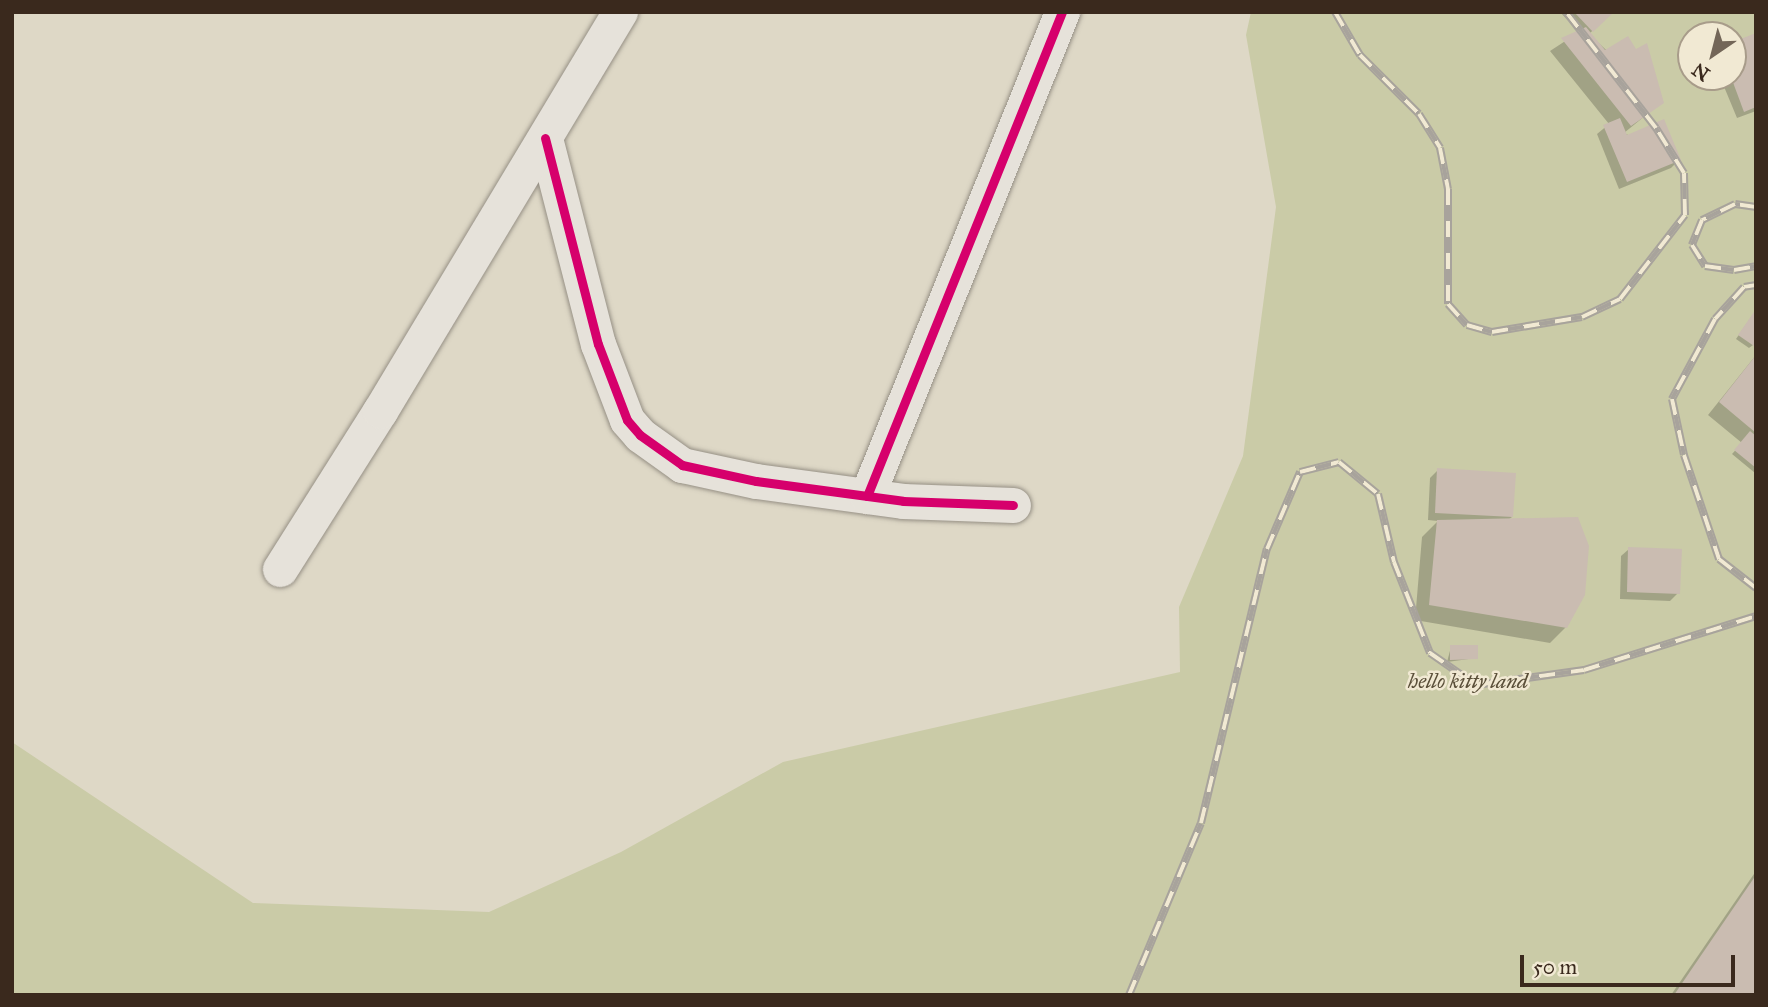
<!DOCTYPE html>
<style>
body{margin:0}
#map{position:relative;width:1768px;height:1007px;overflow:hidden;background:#ded8c6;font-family:"IM FELL Great Primer",serif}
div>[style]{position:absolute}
.green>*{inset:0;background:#cacba7}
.shadow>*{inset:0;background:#0003}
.building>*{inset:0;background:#cabcb1}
.roads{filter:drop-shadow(0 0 2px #969085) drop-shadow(0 0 2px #969085)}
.minor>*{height:35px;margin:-17.5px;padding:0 17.5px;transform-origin:17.5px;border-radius:17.5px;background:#e6e2da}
.rail>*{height:8px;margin-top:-4px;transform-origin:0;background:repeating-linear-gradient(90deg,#f1e9d3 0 16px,#a8a39c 0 32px);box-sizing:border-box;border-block:2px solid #a8a39c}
.cycleway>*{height:9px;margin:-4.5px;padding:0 4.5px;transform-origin:4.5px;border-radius:4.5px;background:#d6006c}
span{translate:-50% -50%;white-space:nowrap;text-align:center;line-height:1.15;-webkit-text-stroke:5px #f1e9d3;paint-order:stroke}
.park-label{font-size:21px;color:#5a4f39;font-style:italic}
.frame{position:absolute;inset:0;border:14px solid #3a291d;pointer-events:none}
.north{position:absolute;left:1677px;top:21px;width:70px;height:70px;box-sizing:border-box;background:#f1e9d3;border:2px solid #a89c8a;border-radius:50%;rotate:215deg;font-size:19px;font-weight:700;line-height:28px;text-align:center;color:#3a291d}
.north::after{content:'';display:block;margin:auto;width:24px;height:32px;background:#736658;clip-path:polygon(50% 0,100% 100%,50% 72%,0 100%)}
.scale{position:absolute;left:1520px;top:955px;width:215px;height:32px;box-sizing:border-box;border:4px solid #3a291d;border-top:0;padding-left:9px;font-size:21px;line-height:24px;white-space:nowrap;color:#3a291d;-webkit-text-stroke:5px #f1e9d3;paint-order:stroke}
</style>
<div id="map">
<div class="green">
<div style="clip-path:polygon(evenodd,1251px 12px,1756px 12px,1756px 995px,12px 995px,12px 742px,253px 903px,489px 912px,621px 852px,783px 762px,1180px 672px,1179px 607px,1243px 456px,1276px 207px,1246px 35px,1251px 12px,1691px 35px,1733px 35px,1733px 77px,1691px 77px,1691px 35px)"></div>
</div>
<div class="shadow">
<div style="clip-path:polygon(1560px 12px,1612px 12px,1589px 34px,1662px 102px,1624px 133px,1679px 160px,1671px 168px,1619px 189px,1597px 134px,1609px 124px,1550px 51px,1579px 32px)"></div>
<div style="clip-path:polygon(1756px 35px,1756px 111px,1737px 118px,1720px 77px,1733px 77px)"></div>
<div style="clip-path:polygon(1752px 316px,1753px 345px,1749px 348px,1736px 339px)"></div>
<div style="clip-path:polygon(1756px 355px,1755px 473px,1732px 454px,1742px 443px,1708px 415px)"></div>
<div style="clip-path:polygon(1438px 470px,1512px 517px,1508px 520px,1566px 627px,1550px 643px,1415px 620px,1422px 537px,1438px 521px,1428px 520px,1430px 478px)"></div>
<div style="clip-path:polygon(1629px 549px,1678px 593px,1670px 601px,1620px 599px,1621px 556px)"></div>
<div style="clip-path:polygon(1451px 647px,1476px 658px,1447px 662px)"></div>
<div style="clip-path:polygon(1756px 871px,1756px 995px,1671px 995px)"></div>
</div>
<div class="building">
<div style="clip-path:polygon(1574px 12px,1614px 12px,1593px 32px)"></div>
<div style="clip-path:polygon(1586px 27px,1605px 50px,1628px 36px,1636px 49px,1647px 43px,1664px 103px,1631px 126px,1561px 38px)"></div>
<div style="clip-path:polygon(1756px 33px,1756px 107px,1744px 112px,1731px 77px,1733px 42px)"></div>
<div style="clip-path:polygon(1620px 118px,1627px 135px,1664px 119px,1681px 160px,1627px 182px,1603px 125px)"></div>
<div style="clip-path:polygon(1756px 309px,1756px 344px,1754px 346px,1738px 335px)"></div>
<div style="clip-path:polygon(1756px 355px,1756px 433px,1719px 402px)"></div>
<div style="clip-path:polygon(1750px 431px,1756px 436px,1756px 468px,1734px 450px)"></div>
<div style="clip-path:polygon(1437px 468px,1516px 473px,1513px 517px,1435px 513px)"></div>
<div style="clip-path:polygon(1578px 517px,1589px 546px,1585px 595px,1567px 628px,1429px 605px,1437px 520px)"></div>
<div style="clip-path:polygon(1628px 547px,1682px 549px,1680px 594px,1627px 592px)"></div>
<div style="clip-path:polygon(1450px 645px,1478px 645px,1478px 659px,1450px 660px)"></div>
<div style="clip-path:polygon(1756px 875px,1756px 995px,1674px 995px)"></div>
</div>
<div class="roads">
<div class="minor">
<div style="left:545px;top:138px;width:213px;rotate:75.6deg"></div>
<div style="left:598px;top:344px;width:81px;rotate:69.1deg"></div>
<div style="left:627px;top:420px;width:20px;rotate:49deg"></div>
<div style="left:640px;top:435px;width:52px;rotate:35.5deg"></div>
<div style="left:682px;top:465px;width:76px;rotate:12.2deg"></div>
<div style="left:756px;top:481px;width:148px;rotate:7.7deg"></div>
<div style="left:903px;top:501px;width:110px;rotate:2.1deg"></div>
<div style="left:867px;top:496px;width:522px;rotate:-68.06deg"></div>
<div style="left:280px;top:569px;width:187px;rotate:-57.7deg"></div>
<div style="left:380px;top:411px;width:466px;rotate:-59deg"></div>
</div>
</div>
<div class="rail">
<div style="left:1335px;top:12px;width:50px;rotate:59.8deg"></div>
<div style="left:1360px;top:55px;width:83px;rotate:45deg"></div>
<div style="left:1419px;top:114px;width:40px;rotate:58deg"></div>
<div style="left:1440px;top:148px;width:42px;rotate:79deg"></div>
<div style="left:1448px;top:189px;width:115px;rotate:90deg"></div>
<div style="left:1448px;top:304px;width:28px;rotate:48deg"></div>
<div style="left:1467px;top:325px;width:26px;rotate:16deg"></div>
<div style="left:1492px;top:332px;width:91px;rotate:-9.5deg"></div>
<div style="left:1582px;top:317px;width:42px;rotate:-25.3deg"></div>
<div style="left:1620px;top:299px;width:106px;rotate:-52.3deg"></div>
<div style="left:1685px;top:215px;width:42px;rotate:-91.4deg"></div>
<div style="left:1684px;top:173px;width:53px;rotate:-121.9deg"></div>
<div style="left:1656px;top:128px;width:147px;rotate:-127.8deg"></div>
<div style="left:1756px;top:207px;width:21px;rotate:-172deg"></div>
<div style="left:1735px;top:204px;width:37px;rotate:154deg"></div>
<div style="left:1702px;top:220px;width:27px;rotate:112deg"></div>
<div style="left:1692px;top:245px;width:25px;rotate:58deg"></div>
<div style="left:1705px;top:266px;width:29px;rotate:8deg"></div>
<div style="left:1734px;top:270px;width:22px;rotate:-10deg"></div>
<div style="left:1756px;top:285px;width:12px;rotate:171deg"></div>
<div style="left:1744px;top:287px;width:43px;rotate:132.2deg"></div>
<div style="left:1715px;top:319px;width:91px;rotate:118.3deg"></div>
<div style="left:1672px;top:399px;width:57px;rotate:77.9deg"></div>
<div style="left:1684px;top:455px;width:110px;rotate:71.4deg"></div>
<div style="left:1719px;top:559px;width:47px;rotate:38.1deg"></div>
<div style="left:1129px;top:995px;width:186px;rotate:-67.3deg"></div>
<div style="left:1201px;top:823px;width:282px;rotate:-76.5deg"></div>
<div style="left:1267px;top:549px;width:84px;rotate:-66.8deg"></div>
<div style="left:1300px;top:472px;width:40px;rotate:-14.4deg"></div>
<div style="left:1339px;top:462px;width:50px;rotate:39.4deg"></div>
<div style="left:1378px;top:494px;width:70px;rotate:76.8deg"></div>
<div style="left:1394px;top:562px;width:98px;rotate:68.4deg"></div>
<div style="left:1430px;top:653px;width:56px;rotate:34.8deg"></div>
<div style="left:1476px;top:685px;width:109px;rotate:-7.9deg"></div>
<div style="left:1584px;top:670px;width:180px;rotate:-17.4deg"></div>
</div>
<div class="cycleway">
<div style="left:545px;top:138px;width:213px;rotate:75.6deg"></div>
<div style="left:598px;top:344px;width:81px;rotate:69.1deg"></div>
<div style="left:627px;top:420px;width:20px;rotate:49deg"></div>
<div style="left:640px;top:435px;width:52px;rotate:35.5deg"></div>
<div style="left:682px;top:465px;width:76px;rotate:12.2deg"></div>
<div style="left:756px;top:481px;width:148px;rotate:7.7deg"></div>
<div style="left:903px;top:501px;width:110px;rotate:2.1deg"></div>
<div style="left:867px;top:496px;width:522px;rotate:-68.06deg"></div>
</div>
<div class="park-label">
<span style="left:1468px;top:681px">hello kitty land</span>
</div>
<div class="frame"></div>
<div class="north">N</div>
<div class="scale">50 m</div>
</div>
